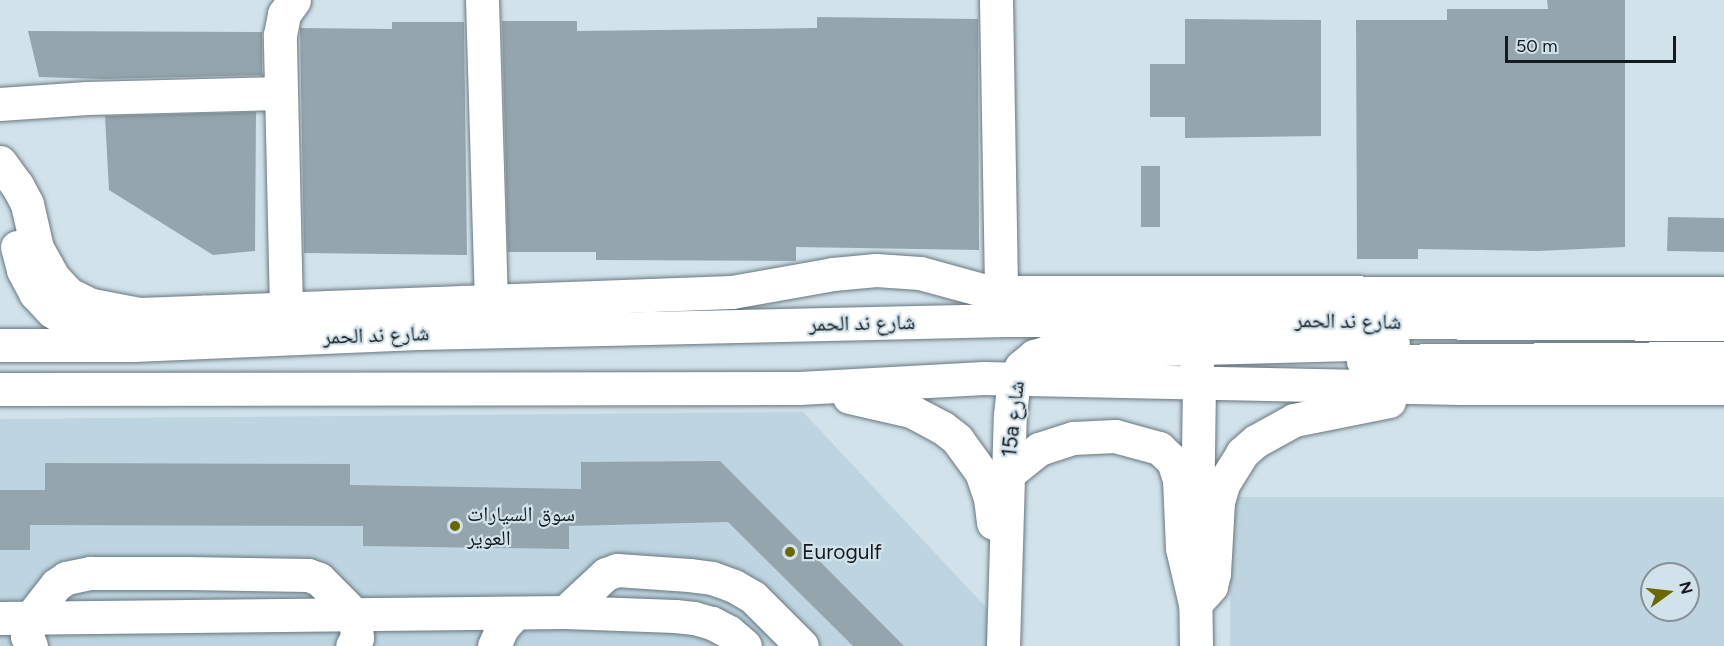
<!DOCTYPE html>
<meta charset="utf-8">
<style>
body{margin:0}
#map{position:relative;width:1724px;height:646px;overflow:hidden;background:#d2e2eb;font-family:Figtree,"Noto Naskh Arabic",sans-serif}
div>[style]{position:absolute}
.built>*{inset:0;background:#bed5e1}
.building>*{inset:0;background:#95a5ad}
.roads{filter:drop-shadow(0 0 2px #69777f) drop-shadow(0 0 2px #69777f)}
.minor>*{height:33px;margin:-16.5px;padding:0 16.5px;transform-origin:16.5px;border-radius:16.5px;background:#fff}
.major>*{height:33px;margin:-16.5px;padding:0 16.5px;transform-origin:16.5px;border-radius:16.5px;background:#fff}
.dots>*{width:16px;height:16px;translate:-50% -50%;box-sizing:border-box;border:3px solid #d2e2eb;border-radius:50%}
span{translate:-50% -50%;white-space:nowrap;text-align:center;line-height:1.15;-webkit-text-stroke:4.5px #d2e2eb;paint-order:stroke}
.street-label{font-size:21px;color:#141a1d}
.poi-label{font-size:21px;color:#141a1d}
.left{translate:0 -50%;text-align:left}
.north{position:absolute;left:1640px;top:562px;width:60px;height:60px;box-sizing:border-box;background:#d2e2eb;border:2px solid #869299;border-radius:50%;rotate:75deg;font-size:16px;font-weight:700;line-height:24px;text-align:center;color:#141a1d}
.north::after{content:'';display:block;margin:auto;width:21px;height:27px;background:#6c6700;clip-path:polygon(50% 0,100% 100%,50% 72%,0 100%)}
.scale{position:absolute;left:1505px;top:36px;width:171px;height:27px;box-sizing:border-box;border:3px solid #141a1d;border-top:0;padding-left:8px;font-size:18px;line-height:21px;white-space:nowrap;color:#141a1d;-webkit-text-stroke:4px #d2e2eb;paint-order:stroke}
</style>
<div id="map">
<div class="built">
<div style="clip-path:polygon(803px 412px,1010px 633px,1010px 646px,0 646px,0 419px)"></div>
<div style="clip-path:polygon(evenodd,1231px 497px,1724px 497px,1724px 646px,1230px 646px,1231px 497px,1652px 574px,1688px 574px,1688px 610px,1652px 610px,1652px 574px)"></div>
</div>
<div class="building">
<div style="clip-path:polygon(1547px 0,1625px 0,1625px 247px,1537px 251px,1418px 249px,1418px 259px,1357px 259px,1356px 20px,1447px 20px,1447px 9px,1548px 9px)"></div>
<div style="clip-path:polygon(817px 17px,978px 19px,979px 250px,796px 247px,796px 261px,596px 260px,596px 252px,508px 252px,502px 21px,577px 21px,577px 31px,817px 28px)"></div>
<div style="clip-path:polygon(1185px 19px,1321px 20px,1321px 136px,1185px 138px,1185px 117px,1150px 117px,1150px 64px,1185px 64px)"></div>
<div style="clip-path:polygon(392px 22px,464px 22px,467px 255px,304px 253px,300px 28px,392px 29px)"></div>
<div style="clip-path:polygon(28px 31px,262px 32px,262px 75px,102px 79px,39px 77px)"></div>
<div style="clip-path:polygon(256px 112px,255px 251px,213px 255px,109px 190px,105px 116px)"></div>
<div style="clip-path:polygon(1141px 166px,1160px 166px,1160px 227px,1141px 227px)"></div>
<div style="clip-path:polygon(1668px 217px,1724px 218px,1724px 252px,1667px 251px)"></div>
<div style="clip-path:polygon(720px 461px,904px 646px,853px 646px,728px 522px,569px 526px,569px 549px,363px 546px,363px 526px,30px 525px,30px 550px,0 550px,0 490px,45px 490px,45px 463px,350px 464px,350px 485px,581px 489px,581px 462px)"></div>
</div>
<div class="roads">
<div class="minor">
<div style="left:482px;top:0;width:301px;rotate:88.3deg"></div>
<div style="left:996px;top:0;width:292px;rotate:89deg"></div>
<div style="left:0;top:104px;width:87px;rotate:-3.9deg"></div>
<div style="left:87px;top:98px;width:193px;rotate:-1.5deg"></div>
<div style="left:0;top:162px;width:29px;rotate:54deg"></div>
<div style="left:17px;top:185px;width:21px;rotate:62deg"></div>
<div style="left:27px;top:204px;width:45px;rotate:77.2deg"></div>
<div style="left:37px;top:248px;width:33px;rotate:61deg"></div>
<div style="left:53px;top:277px;width:23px;rotate:47deg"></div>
<div style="left:69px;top:294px;width:25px;rotate:26deg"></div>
<div style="left:92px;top:305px;width:48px;rotate:10.8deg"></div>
<div style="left:139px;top:314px;width:593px;rotate:-2.12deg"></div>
<div style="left:732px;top:292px;width:103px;rotate:-10.1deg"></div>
<div style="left:833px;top:274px;width:43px;rotate:-5.3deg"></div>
<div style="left:876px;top:270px;width:44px;rotate:3.9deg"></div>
<div style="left:920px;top:273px;width:64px;rotate:15.3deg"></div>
<div style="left:982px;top:290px;width:19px;rotate:6deg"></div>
<div style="left:1001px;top:292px;width:723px;rotate:0.08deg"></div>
<div style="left:17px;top:247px;width:24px;rotate:75deg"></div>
<div style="left:23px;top:270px;width:26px;rotate:62deg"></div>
<div style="left:35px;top:293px;width:25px;rotate:47deg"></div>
<div style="left:52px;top:311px;width:24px;rotate:33deg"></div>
<div style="left:72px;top:324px;width:57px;rotate:19.4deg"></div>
<div style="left:286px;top:309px;width:274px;rotate:-91.3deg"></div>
<div style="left:280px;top:35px;width:21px;rotate:-79deg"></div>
<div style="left:284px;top:14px;width:17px;rotate:-54deg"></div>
<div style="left:565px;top:612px;width:56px;rotate:-42.8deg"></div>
<div style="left:606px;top:574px;width:12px;rotate:-20deg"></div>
<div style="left:617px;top:570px;width:72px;rotate:4deg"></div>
<div style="left:689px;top:575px;width:23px;rotate:7deg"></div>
<div style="left:712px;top:578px;width:23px;rotate:20deg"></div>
<div style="left:734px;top:586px;width:22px;rotate:30deg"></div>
<div style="left:753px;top:597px;width:69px;rotate:45deg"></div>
<div style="left:0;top:618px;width:565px;rotate:-0.61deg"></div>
<div style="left:565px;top:612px;width:110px;rotate:2.1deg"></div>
<div style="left:675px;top:616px;width:19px;rotate:6deg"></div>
<div style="left:694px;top:618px;width:19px;rotate:16deg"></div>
<div style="left:712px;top:623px;width:19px;rotate:28deg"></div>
<div style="left:729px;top:632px;width:21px;rotate:41deg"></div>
<div style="left:31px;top:646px;width:11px;rotate:-112deg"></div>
<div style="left:27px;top:636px;width:19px;rotate:-78deg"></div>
<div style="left:31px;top:617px;width:41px;rotate:-52deg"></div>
<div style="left:56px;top:585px;width:12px;rotate:-35deg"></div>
<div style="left:66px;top:578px;width:25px;rotate:-12deg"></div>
<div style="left:90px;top:573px;width:97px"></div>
<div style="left:187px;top:573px;width:121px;rotate:0.9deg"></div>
<div style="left:308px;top:575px;width:12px;rotate:20deg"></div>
<div style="left:319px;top:579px;width:51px;rotate:45deg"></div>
<div style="left:355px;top:615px;width:23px;rotate:85deg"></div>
<div style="left:357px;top:638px;width:9px;rotate:122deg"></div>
<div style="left:494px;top:646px;width:20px;rotate:-66deg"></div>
<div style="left:502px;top:628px;width:18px;rotate:-49deg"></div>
</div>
<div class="major">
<div style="left:418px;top:333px;width:54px;rotate:-35.2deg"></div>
<div style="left:170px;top:342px;width:45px;rotate:-42.3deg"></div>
<div style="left:0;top:345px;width:133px"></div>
<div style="left:133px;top:345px;width:285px;rotate:-2.4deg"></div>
<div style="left:418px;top:333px;width:589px;rotate:-1.26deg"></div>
<div style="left:1007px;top:320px;width:717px;rotate:0.32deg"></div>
<div style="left:1196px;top:360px;width:22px;rotate:82deg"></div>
<div style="left:1199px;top:382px;width:151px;rotate:90.8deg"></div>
<div style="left:1363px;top:361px;width:361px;rotate:-0.5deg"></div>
<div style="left:0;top:389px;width:799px;rotate:-0.07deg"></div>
<div style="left:799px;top:388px;width:185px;rotate:-3.1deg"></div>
<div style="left:984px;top:378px;width:476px;rotate:1.2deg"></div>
<div style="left:1460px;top:388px;width:264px"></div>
<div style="left:849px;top:397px;width:64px;rotate:12.7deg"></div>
<div style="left:911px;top:411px;width:36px;rotate:28deg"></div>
<div style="left:943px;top:428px;width:18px;rotate:38deg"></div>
<div style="left:957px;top:439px;width:41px;rotate:54deg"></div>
<div style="left:981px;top:472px;width:28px;rotate:71deg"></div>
<div style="left:990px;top:498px;width:25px;rotate:83deg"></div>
<div style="left:1008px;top:474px;width:40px;rotate:-39deg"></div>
<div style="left:1039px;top:449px;width:36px;rotate:-18deg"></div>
<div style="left:1073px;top:438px;width:42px;rotate:-2.7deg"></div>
<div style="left:1115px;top:436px;width:46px;rotate:15.3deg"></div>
<div style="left:1159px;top:448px;width:19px;rotate:43deg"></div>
<div style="left:1173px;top:461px;width:19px;rotate:72deg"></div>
<div style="left:1179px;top:479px;width:69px;rotate:87.5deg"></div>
<div style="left:1182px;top:548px;width:57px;rotate:76.9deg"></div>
<div style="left:1195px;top:582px;width:64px;rotate:89.1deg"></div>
<div style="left:1195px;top:604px;width:24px;rotate:-48deg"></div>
<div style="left:1211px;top:586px;width:13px;rotate:-77deg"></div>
<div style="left:1214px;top:573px;width:71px;rotate:-86.8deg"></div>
<div style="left:1218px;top:502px;width:19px;rotate:-74deg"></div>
<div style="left:1223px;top:484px;width:36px;rotate:-58deg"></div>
<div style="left:1242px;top:453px;width:18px;rotate:-41deg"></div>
<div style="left:1256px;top:441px;width:43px;rotate:-28.9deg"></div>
<div style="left:1294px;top:420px;width:97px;rotate:-11.3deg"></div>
<div style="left:1003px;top:646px;width:231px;rotate:-88.3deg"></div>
<div style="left:1010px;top:415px;width:36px;rotate:-84deg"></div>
<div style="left:1014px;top:379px;width:14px;rotate:-60deg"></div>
<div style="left:1021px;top:367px;width:17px;rotate:-40deg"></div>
<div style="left:1034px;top:356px;width:14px;rotate:-17deg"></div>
<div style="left:1047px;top:352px;width:346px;rotate:-1.5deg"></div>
</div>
</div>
<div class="dots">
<div style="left:455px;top:526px;background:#6c6700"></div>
<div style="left:790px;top:552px;background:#6c6700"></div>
</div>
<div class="street-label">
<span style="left:1348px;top:321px;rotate:1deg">شارع ند الحمر</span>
<span style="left:862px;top:323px;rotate:-1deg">شارع ند الحمر</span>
<span style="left:376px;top:335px;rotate:-2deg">شارع ند الحمر</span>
<span style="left:1013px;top:419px;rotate:-84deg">15a شارع</span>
</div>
<div class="poi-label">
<span class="left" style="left:467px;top:526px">سوق السيارات<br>العوير</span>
<span class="left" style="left:802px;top:552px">Eurogulf</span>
</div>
<div class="north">N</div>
<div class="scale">50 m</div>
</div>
